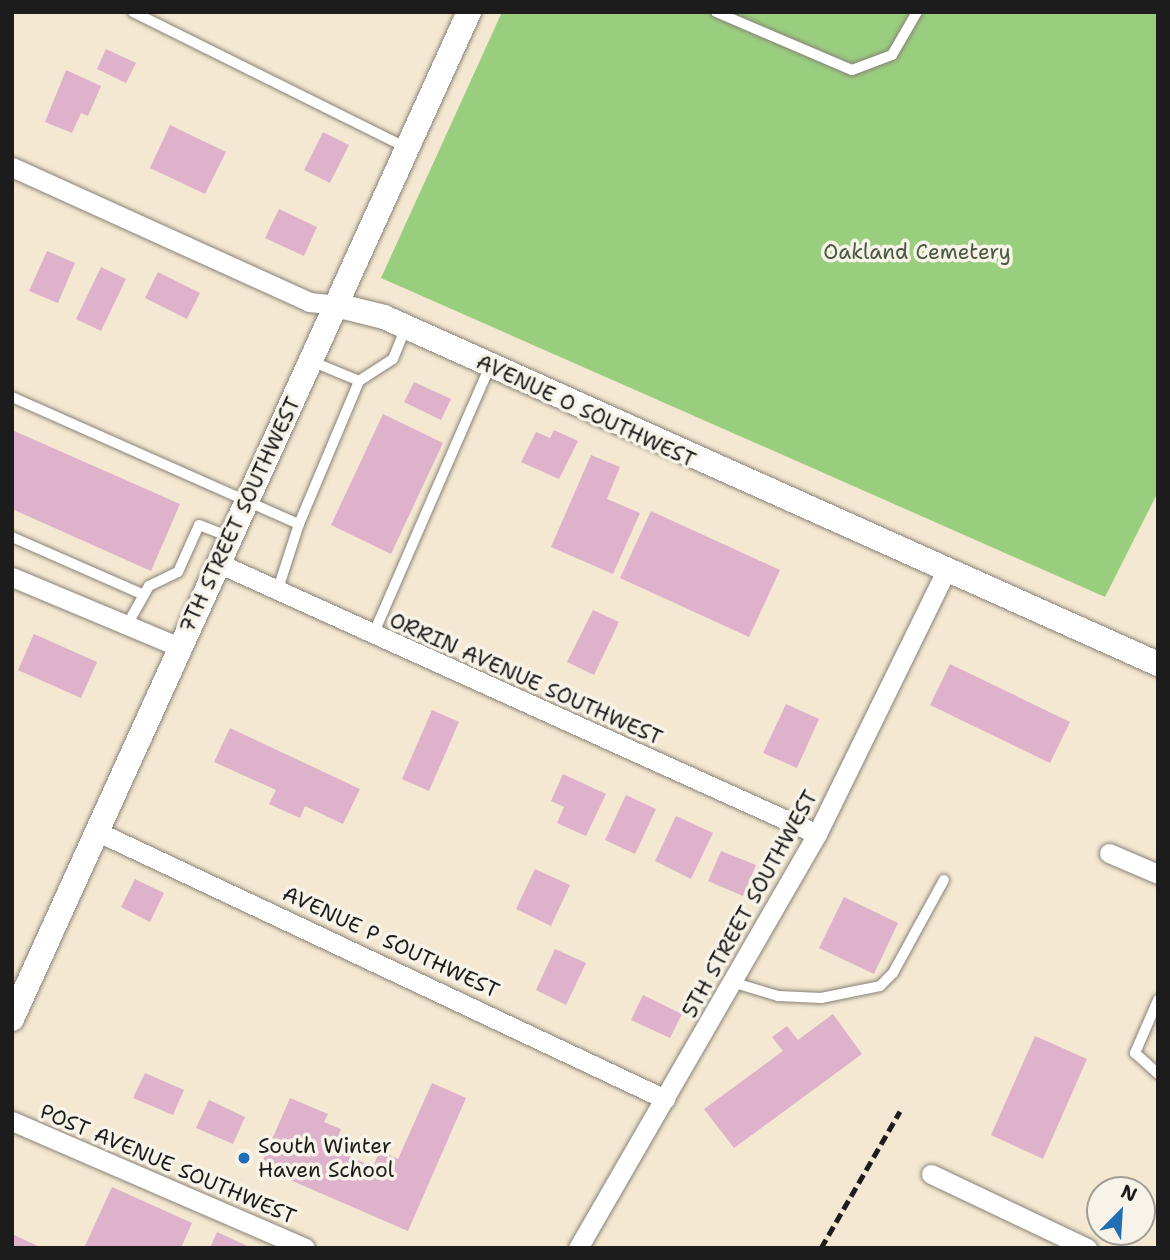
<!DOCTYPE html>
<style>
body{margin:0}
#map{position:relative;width:1170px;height:1260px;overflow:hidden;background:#f4e8d2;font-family:"Shantell Sans",sans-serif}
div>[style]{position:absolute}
.green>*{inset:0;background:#9ace7f}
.building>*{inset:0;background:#deb2cb}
.roads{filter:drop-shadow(0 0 2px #888277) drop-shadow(0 0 2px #888277)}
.service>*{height:10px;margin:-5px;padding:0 5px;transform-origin:5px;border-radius:5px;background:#fff}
.minor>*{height:19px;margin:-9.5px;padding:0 9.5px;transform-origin:9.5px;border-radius:9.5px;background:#fff}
.tertiary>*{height:24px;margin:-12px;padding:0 12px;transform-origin:12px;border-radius:12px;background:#fff}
.rail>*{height:5px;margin-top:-2.5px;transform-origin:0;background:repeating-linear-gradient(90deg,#1c1c1c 0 10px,transparent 0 15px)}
.dots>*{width:19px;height:19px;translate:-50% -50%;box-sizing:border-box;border:4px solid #f7f3e8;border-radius:50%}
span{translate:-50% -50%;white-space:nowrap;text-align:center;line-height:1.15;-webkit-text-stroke:7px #f7f3e8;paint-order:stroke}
.park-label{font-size:21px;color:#485a3f}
.street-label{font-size:21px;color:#1c1c1c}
.poi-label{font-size:21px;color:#1c1c1c}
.left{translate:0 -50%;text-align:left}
.frame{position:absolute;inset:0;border:14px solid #1c1c1c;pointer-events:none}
.north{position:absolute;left:1086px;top:1176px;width:70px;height:70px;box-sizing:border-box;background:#f7f3e8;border:2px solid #9f9d96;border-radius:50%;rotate:24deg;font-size:19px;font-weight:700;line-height:28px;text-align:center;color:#1c1c1c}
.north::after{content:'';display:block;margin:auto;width:24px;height:32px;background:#1f6fb2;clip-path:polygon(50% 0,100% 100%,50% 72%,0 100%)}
</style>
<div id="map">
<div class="green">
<div style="clip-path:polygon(502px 12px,1158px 12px,1158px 492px,1105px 597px,381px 278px)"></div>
</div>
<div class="building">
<div style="clip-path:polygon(106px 49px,136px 63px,126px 83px,97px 69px)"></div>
<div style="clip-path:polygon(66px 70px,101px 86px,88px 116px,81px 113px,72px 133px,45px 122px)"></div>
<div style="clip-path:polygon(170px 125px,226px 152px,205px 194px,150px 168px)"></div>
<div style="clip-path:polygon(323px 132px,349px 145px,330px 183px,304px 170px)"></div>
<div style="clip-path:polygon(279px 209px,317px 227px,304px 256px,265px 238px)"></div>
<div style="clip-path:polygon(47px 251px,75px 263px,58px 303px,29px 291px)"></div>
<div style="clip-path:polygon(101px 267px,126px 279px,101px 331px,76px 319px)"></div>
<div style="clip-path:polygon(158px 272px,200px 293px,187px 319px,145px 298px)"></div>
<div style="clip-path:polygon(414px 382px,451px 399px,441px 420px,404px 402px)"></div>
<div style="clip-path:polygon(383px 414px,443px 443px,391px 554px,331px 525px)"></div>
<div style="clip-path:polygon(12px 430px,180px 504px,151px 571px,12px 509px)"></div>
<div style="clip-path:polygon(554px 430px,578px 441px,559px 479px,521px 462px,536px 432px,550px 438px)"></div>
<div style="clip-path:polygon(591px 455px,620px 467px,607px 499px,640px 513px,613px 574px,551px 547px)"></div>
<div style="clip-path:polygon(651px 511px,780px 570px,749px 637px,620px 578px)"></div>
<div style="clip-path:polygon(593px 610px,619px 622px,594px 675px,567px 662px)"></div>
<div style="clip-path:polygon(34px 634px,97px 662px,81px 698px,18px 670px)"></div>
<div style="clip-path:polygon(950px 664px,1070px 722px,1050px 763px,930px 705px)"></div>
<div style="clip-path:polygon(786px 704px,819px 719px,797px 768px,763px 753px)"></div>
<div style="clip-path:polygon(432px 710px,459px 722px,429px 791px,402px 779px)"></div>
<div style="clip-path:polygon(230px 728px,360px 789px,343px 824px,305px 806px,300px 818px,269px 804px,276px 790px,214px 762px)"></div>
<div style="clip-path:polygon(563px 774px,606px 794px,586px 836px,557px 823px,564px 807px,551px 801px)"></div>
<div style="clip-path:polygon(626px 795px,656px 809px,635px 854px,605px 840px)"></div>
<div style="clip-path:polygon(676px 816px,713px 833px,691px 879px,655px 861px)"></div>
<div style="clip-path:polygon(721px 851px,756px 865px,743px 896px,708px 881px)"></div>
<div style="clip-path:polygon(535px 869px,570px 885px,551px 926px,516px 909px)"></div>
<div style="clip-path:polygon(135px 879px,164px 893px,150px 922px,121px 907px)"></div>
<div style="clip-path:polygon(844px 897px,898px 923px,874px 974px,819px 948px)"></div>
<div style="clip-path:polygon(555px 949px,586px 963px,566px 1005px,536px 990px)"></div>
<div style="clip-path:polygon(643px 995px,682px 1014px,670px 1038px,631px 1020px)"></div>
<div style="clip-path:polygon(833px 1014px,862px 1054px,734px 1148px,704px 1109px,783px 1051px,772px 1037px,787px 1026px,798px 1040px)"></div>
<div style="clip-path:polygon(1035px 1036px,1087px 1059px,1043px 1159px,991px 1135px)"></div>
<div style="clip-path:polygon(145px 1073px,184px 1090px,173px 1115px,133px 1098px)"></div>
<div style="clip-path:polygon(432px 1083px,466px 1098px,408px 1231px,260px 1167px,290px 1098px,328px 1114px,324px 1122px,341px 1129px,333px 1149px,373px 1167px,380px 1150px,398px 1159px)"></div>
<div style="clip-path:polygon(209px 1100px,245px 1117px,233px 1144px,196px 1128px)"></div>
<div style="clip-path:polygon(112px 1187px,192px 1223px,181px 1248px,84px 1248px)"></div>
<div style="clip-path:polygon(217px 1232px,252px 1248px,210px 1248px)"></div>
<div style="clip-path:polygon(12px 1234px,42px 1248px,12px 1248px)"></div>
</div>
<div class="roads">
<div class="service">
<div style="left:133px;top:12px;width:304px;rotate:26.4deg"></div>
<div style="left:716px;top:12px;width:148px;rotate:23.1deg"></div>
<div style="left:852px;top:70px;width:43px;rotate:-20.6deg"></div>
<div style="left:892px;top:55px;width:50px;rotate:-59.8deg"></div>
<div style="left:311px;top:361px;width:52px;rotate:22.6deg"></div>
<div style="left:359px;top:381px;width:40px;rotate:-32.9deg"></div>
<div style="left:393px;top:359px;width:32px;rotate:-68deg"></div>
<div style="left:12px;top:397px;width:314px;rotate:23.9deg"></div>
<div style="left:299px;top:524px;width:155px;rotate:-67.2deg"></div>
<div style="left:12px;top:537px;width:144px;rotate:23.7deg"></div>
<div style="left:277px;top:592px;width:71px;rotate:-72.1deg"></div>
<div style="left:127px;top:625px;width:45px;rotate:-60.6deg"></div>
<div style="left:149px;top:586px;width:32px;rotate:-26deg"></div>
<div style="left:178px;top:572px;width:51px;rotate:-65.9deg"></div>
<div style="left:199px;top:525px;width:33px;rotate:21deg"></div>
<div style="left:373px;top:635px;width:293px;rotate:-66.5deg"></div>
<div style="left:735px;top:983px;width:45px;rotate:16.8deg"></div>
<div style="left:778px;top:996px;width:43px;rotate:2.7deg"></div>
<div style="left:821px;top:998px;width:60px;rotate:-11.5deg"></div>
<div style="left:880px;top:986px;width:18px;rotate:-45deg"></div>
<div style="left:893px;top:973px;width:106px;rotate:-61.3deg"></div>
<div style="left:1158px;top:1000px;width:58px;rotate:113.5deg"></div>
<div style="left:1135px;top:1053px;width:31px;rotate:42deg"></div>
</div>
<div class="minor">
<div style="left:12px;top:167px;width:326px;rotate:24.4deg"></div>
<div style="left:309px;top:302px;width:27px;rotate:6deg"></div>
<div style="left:218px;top:563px;width:657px;rotate:24.34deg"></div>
<div style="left:12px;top:577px;width:181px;rotate:22.7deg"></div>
<div style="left:96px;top:831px;width:629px;rotate:25.22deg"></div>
<div style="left:1109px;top:853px;width:53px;rotate:23.2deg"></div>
<div style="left:12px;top:1121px;width:319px;rotate:23.4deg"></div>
<div style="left:931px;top:1174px;width:173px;rotate:25.4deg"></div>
<div style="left:578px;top:1248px;width:478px;rotate:-60deg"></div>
<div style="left:817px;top:834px;width:291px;rotate:-63.9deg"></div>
</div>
<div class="tertiary">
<div style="left:336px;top:305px;width:49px;rotate:14deg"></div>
<div style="left:384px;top:317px;width:848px;rotate:24.15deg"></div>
<div style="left:12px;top:1019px;width:1106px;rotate:-65.59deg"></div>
</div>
</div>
<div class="rail">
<div style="left:821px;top:1248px;width:158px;rotate:-60deg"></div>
</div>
<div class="dots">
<div style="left:244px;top:1158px;background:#1f6fb2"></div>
</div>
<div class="park-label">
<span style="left:917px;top:252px">Oakland Cemetery</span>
</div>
<div class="street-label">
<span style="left:586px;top:411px;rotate:25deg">AVENUE O SOUTHWEST</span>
<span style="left:240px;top:515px;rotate:-65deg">7TH STREET SOUTHWEST</span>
<span style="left:526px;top:679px;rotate:24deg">ORRIN AVENUE SOUTHWEST</span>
<span style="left:750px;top:904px;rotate:-61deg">5TH STREET SOUTHWEST</span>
<span style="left:391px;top:942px;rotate:25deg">AVENUE P SOUTHWEST</span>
<span style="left:168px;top:1164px;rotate:23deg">POST AVENUE SOUTHWEST</span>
</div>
<div class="poi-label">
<span class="left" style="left:258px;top:1158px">South Winter<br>Haven School</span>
</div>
<div class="frame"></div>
<div class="north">N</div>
</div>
